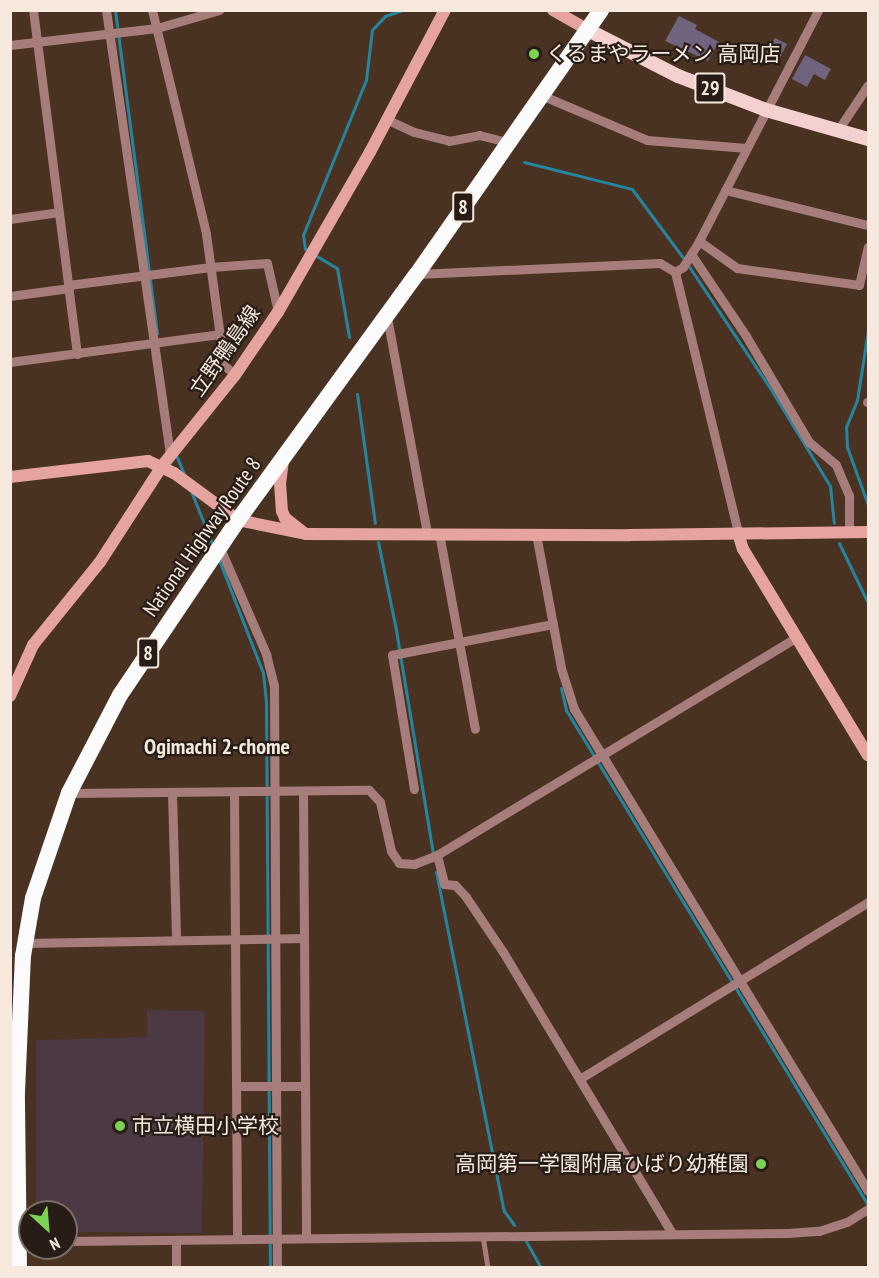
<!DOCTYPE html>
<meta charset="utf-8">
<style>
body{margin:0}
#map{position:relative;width:879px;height:1278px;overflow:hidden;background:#4a3222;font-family:"PT Sans Narrow","Noto Sans JP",sans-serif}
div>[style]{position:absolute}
.education>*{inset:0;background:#4c3944}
.stream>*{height:3px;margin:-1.5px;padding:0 1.5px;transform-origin:1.5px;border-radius:1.5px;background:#25859e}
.building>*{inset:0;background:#70637d}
.lane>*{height:4.5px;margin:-2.25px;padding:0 2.25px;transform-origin:2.25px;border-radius:2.25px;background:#a77d7b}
.street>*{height:9px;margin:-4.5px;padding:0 4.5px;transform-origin:4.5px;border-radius:4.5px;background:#a77d7b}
.secondary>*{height:12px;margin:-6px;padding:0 6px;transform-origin:6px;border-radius:6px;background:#e6a4a1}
.primary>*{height:14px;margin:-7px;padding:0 7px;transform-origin:7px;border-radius:7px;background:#f4d1cf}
.highway>*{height:16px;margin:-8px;padding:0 8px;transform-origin:8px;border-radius:8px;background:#fbfbfb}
.dots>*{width:16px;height:16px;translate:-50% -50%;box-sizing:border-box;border:3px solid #271d16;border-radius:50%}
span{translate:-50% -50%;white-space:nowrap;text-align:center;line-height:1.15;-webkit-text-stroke:4.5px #271d16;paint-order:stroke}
.shield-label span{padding:2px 4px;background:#271d16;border:2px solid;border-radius:4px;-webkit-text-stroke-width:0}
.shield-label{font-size:20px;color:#f7e8de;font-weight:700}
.poi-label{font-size:21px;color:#f7e8de}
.left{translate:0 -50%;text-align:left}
.right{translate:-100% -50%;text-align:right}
.street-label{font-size:21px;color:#f7e8de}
.neighbourhood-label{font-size:22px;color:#f7e8de;font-weight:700}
.frame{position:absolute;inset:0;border:12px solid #f7e8de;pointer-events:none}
.north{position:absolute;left:18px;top:1200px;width:60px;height:60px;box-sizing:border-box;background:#271d16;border:2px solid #7a6e66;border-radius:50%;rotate:154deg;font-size:16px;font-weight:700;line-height:24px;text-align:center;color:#f7e8de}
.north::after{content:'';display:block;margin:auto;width:21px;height:27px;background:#7dd154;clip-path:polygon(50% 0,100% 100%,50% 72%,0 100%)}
</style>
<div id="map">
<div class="education">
<div style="clip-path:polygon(147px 1010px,205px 1011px,202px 1233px,66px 1232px,66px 1212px,36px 1212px,36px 1040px,147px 1037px)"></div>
</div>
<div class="stream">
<div style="left:115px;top:10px;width:326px;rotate:82.6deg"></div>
<div style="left:524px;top:162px;width:111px;rotate:14deg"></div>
<div style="left:632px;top:189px;width:87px;rotate:53.4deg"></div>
<div style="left:309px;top:251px;width:4px;rotate:-153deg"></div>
<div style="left:305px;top:249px;width:14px;rotate:-98deg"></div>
<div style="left:303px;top:235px;width:167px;rotate:-67.9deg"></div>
<div style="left:366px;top:80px;width:50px;rotate:-83.2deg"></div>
<div style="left:372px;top:30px;width:19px;rotate:-47deg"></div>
<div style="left:385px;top:16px;width:18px;rotate:-19deg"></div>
<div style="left:315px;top:255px;width:26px;rotate:31deg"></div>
<div style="left:337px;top:268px;width:70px;rotate:80.1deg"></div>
<div style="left:688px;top:265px;width:148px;rotate:56.3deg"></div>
<div style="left:770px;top:388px;width:115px;rotate:58.5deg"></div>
<div style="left:830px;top:486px;width:37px;rotate:84deg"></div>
<div style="left:868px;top:330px;width:71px;rotate:98.9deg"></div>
<div style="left:857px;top:400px;width:29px;rotate:112deg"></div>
<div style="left:846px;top:427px;width:20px;rotate:87deg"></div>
<div style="left:847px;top:447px;width:62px;rotate:70.1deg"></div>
<div style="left:357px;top:394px;width:130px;rotate:82.1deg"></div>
<div style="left:176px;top:455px;width:21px;rotate:67deg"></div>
<div style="left:191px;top:491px;width:59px;rotate:68.2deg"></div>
<div style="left:378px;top:542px;width:90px;rotate:78.4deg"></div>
<div style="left:396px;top:630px;width:226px;rotate:80.6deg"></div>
<div style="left:839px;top:543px;width:67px;rotate:64.2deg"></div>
<div style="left:219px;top:560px;width:121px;rotate:68.7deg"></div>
<div style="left:263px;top:673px;width:29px;rotate:84deg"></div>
<div style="left:266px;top:702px;width:566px;rotate:89.6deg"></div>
<div style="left:561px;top:688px;width:23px;rotate:77deg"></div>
<div style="left:566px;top:710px;width:580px;rotate:58.61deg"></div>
<div style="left:436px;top:872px;width:346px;rotate:78.7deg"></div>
<div style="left:504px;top:1211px;width:17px;rotate:54deg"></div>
<div style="left:526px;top:1241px;width:31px;rotate:61deg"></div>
</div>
<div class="building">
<div style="clip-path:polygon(679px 16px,697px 25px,695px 29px,719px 42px,708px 61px,665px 41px)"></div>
<div style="clip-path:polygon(775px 38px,787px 44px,778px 61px,766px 54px)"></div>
<div style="clip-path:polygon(805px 55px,831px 69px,825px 80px,814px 74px,807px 87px,792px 79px)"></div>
</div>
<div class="lane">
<div style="left:483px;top:1236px;width:32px;rotate:81deg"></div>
</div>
<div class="street">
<div style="left:33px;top:10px;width:277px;rotate:82.7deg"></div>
<div style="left:106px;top:10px;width:450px;rotate:81.8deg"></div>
<div style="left:152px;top:10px;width:230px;rotate:76.4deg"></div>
<div style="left:206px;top:234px;width:132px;rotate:82.2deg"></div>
<div style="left:224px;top:365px;width:15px;rotate:42deg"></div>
<div style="left:10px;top:45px;width:148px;rotate:-6.6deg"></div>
<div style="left:157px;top:28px;width:65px;rotate:-16.2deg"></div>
<div style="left:541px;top:95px;width:115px;rotate:23deg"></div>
<div style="left:647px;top:140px;width:100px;rotate:4.6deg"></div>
<div style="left:386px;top:119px;width:31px;rotate:25deg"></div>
<div style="left:414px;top:132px;width:36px;rotate:14deg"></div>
<div style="left:449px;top:141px;width:31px;rotate:-11deg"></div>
<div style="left:479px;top:135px;width:30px;rotate:14deg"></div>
<div style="left:838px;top:130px;width:54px;rotate:-56.3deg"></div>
<div style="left:725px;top:190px;width:147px;rotate:13.8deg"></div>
<div style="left:10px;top:219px;width:49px;rotate:-8.1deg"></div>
<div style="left:699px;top:241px;width:47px;rotate:35.4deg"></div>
<div style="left:737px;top:268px;width:123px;rotate:7.9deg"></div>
<div style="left:859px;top:285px;width:39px;rotate:-77deg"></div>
<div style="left:691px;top:254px;width:99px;rotate:56.1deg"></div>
<div style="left:746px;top:336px;width:123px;rotate:59.3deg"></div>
<div style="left:809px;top:442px;width:35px;rotate:40deg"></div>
<div style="left:836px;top:465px;width:34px;rotate:67deg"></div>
<div style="left:849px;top:496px;width:37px;rotate:90deg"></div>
<div style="left:675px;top:272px;width:9px;rotate:-32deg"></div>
<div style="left:683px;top:267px;width:31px;rotate:-58deg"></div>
<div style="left:699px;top:241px;width:260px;rotate:-62.7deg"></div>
<div style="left:417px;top:274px;width:243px;rotate:-2.6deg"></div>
<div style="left:660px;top:263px;width:17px;rotate:31deg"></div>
<div style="left:675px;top:272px;width:268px;rotate:76.4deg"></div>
<div style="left:10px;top:296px;width:60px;rotate:-7.7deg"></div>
<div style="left:387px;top:317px;width:220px;rotate:79.5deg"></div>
<div style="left:77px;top:354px;width:70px;rotate:-97.4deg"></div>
<div style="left:68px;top:285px;width:144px;rotate:-7.2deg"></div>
<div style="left:211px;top:267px;width:56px;rotate:-4.1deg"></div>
<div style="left:267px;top:263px;width:50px;rotate:77.3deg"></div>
<div style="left:10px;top:362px;width:211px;rotate:-7.6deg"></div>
<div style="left:867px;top:402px;width:1px"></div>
<div style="left:439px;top:533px;width:199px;rotate:79.6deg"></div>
<div style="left:536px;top:534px;width:136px;rotate:79.4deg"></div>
<div style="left:561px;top:668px;width:43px;rotate:72.4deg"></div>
<div style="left:574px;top:709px;width:565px;rotate:58.62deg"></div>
<div style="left:220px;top:548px;width:116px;rotate:66.5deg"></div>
<div style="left:266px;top:654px;width:32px;rotate:76deg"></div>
<div style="left:274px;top:685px;width:583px;rotate:89.71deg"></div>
<div style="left:414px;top:789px;width:136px;rotate:-99.3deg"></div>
<div style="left:392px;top:655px;width:164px;rotate:-10.9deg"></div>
<div style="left:234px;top:792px;width:447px;rotate:89.6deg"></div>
<div style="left:69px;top:793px;width:300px;rotate:-0.6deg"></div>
<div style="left:369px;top:790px;width:16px;rotate:47deg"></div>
<div style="left:380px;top:802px;width:50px;rotate:77.3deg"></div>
<div style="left:391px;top:851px;width:14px;rotate:56deg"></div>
<div style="left:399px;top:863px;width:15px;rotate:4deg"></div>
<div style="left:414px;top:864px;width:25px;rotate:-21deg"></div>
<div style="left:437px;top:855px;width:421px;rotate:-31.2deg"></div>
<div style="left:172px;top:793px;width:147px;rotate:88.4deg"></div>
<div style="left:303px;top:793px;width:445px;rotate:89.6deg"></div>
<div style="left:437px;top:855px;width:30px;rotate:76deg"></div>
<div style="left:444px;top:884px;width:11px;rotate:5deg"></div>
<div style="left:455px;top:885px;width:16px;rotate:47deg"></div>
<div style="left:466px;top:897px;width:66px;rotate:56.1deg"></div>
<div style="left:503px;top:952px;width:328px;rotate:59deg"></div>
<div style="left:24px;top:943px;width:280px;rotate:-1deg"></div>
<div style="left:581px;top:1078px;width:337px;rotate:-31.5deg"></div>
<div style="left:236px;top:1086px;width:69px"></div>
<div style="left:176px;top:1240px;width:28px;rotate:90deg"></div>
<div style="left:66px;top:1241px;width:722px;rotate:-0.63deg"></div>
<div style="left:788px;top:1233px;width:31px;rotate:-4deg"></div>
<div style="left:819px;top:1231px;width:29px;rotate:-18deg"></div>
<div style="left:847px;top:1222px;width:25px;rotate:-32deg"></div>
</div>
<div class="secondary">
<div style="left:553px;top:10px;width:40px;rotate:29.7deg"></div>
<div style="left:283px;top:460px;width:23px;rotate:97deg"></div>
<div style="left:280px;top:483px;width:28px;rotate:86deg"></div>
<div style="left:282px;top:511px;width:8px;rotate:67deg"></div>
<div style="left:285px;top:518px;width:23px;rotate:38deg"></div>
<div style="left:10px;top:477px;width:139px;rotate:-6.6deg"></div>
<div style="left:148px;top:461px;width:29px;rotate:25deg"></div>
<div style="left:174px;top:473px;width:79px;rotate:36.3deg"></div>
<div style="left:238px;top:520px;width:69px;rotate:11.6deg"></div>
<div style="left:306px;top:534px;width:324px;rotate:0.2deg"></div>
<div style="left:630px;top:535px;width:238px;rotate:-0.7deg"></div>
<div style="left:738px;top:533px;width:17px;rotate:73deg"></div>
<div style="left:743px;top:549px;width:241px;rotate:58.8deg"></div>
<div style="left:10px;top:696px;width:56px;rotate:-65.7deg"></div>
<div style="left:33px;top:645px;width:107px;rotate:-51.1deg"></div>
<div style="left:100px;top:562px;width:114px;rotate:-57.1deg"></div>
<div style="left:162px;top:466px;width:117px;rotate:-51.3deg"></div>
<div style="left:235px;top:375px;width:76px;rotate:-55.7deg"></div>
<div style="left:278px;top:312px;width:185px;rotate:-60.1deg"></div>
<div style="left:370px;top:152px;width:161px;rotate:-62.2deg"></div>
</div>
<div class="primary">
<div style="left:588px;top:30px;width:101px;rotate:27.1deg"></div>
<div style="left:678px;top:76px;width:94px;rotate:21.1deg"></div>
<div style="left:766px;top:110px;width:106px;rotate:15.9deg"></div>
</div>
<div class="highway">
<div style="left:19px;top:1268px;width:176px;rotate:-90.7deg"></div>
<div style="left:17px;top:1092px;width:136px;rotate:-87.5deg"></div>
<div style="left:23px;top:956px;width:59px;rotate:-80.2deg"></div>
<div style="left:33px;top:898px;width:111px;rotate:-71.1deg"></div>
<div style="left:69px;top:793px;width:110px;rotate:-62.5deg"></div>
<div style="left:120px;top:695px;width:211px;rotate:-56deg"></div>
<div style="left:238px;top:520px;width:304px;rotate:-54deg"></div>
<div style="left:417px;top:274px;width:322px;rotate:-55.1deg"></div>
</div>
<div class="dots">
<div style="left:534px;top:54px;background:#7dd154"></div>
<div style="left:120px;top:1126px;background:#7dd154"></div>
<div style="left:761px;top:1164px;background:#7dd154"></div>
</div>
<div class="shield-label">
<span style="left:710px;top:88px">29</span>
<span style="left:463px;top:207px">8</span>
<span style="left:148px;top:653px">8</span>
</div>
<div class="poi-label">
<span class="left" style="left:546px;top:54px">くるまやラーメン 高岡店</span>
<span class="left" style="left:132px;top:1126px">市立横田小学校</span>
<span class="right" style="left:749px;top:1164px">高岡第一学園附属ひばり幼稚園</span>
</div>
<div class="street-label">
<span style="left:225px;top:351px;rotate:-55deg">立野鴨島線</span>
<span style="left:202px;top:537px;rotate:-55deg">National Highway Route 8</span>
</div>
<div class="neighbourhood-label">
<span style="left:217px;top:747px">Ogimachi 2-chome</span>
</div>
<div class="frame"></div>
<div class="north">N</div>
</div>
